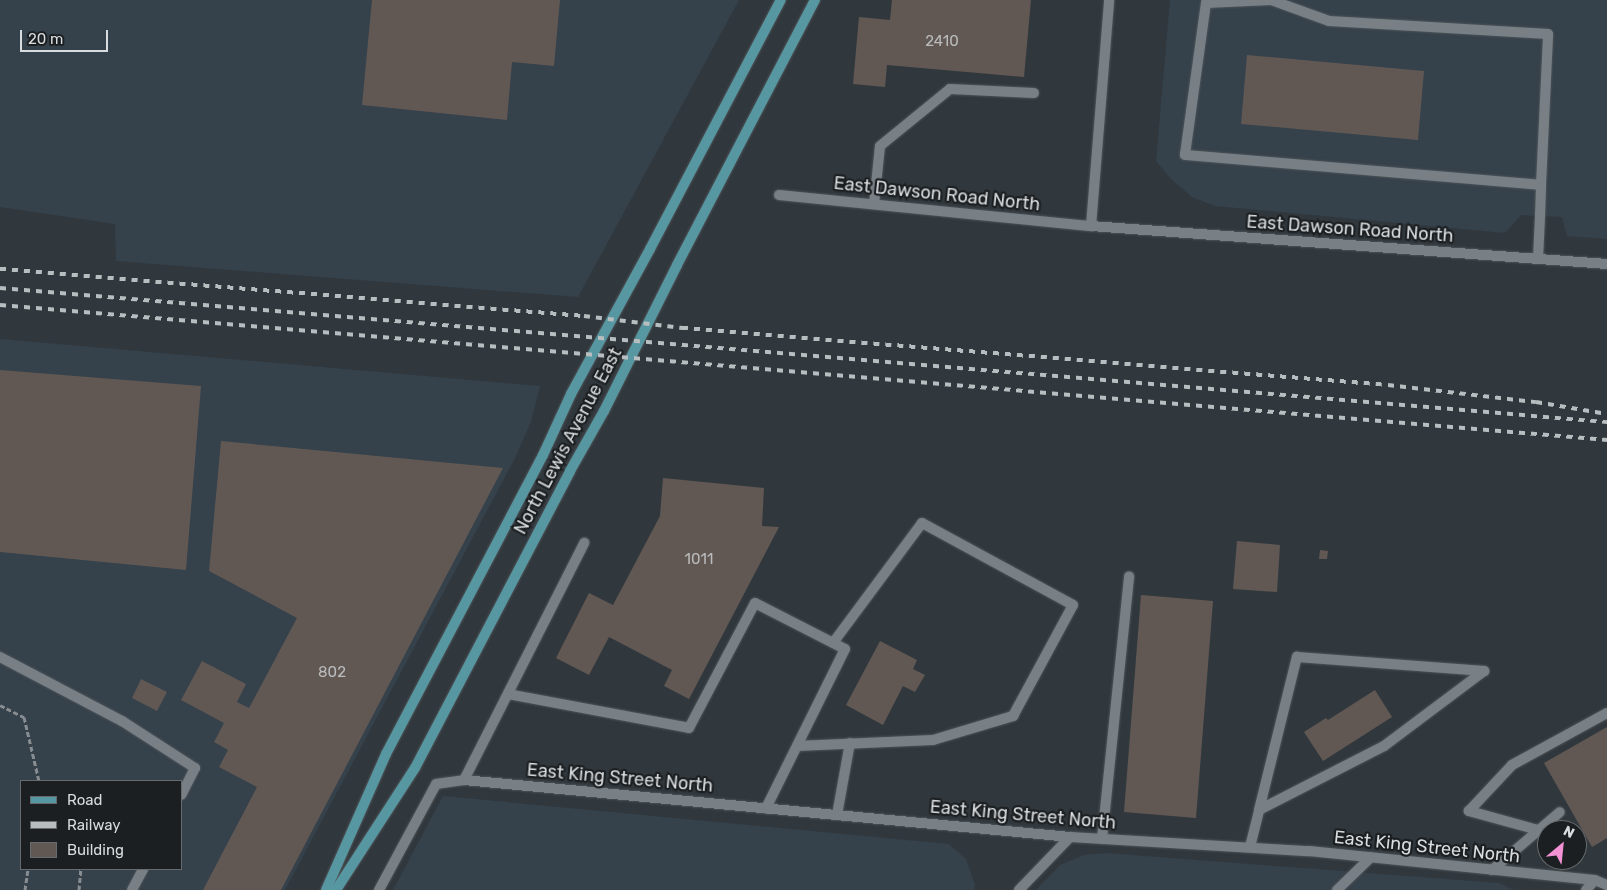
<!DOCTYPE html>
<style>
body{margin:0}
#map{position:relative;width:1607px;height:890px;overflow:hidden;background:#31383d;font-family:Rubik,sans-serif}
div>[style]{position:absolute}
.built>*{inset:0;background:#35414b}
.building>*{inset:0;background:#615854}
.path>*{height:3px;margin-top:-1.5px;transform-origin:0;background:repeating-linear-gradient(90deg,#888d91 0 5px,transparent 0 7.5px)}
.roads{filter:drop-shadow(0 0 1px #4e5458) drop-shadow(0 0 1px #4e5458)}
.lane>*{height:10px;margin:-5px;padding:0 5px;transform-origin:5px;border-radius:5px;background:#788086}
.street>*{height:10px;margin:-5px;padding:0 5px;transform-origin:5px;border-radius:5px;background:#788086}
.secondary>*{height:10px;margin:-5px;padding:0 5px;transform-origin:5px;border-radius:5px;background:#5797a1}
.rail>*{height:4px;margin-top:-2px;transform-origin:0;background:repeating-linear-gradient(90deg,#b8bdc0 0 6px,transparent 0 12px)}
span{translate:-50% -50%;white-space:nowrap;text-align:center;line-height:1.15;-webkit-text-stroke:4.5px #1c1f21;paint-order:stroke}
.number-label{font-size:15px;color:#babbbc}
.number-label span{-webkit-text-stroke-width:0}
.street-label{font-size:18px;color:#d8dcdf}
.legend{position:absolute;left:20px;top:780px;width:162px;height:90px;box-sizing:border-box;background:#1c1f21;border:1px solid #676b6d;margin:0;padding:6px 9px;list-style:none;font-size:15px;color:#d8dcdf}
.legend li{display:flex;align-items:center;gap:10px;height:25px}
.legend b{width:25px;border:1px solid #676b6d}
.north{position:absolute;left:1537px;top:820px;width:50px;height:50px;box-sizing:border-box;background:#1c1f21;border:1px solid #676b6d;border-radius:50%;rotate:28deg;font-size:14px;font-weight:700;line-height:20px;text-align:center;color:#d8dcdf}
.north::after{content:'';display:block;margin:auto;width:18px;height:22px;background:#f391d5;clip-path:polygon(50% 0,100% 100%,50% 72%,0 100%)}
.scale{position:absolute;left:20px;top:30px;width:88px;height:22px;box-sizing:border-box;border:2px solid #d8dcdf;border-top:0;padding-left:6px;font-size:15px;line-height:18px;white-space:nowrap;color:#d8dcdf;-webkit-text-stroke:4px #1c1f21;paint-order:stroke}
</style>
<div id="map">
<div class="built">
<div style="clip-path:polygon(0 0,739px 0,578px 297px,116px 261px,115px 224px,0 207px)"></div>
<div style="clip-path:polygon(1170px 0,1607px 0,1607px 239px,1567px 236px,1562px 217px,1521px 215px,1505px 233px,1215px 206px,1192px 197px,1170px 178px,1156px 161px)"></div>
<div style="clip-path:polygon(evenodd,0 339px,540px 386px,531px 422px,514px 460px,285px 890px,0 890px,0 339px,21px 781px,181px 781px,181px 869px,21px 869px,21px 781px)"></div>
<div style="clip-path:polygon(443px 796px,949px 844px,966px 859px,975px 885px,974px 890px,393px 890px)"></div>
<div style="clip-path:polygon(1106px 853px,1499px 883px,1514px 890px,1036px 890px,1060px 865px,1084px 855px)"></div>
</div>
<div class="building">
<div style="clip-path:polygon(372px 0,560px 0,554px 66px,512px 62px,507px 120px,362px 105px)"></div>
<div style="clip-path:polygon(892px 0,1031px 0,1024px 77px,887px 65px,885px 87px,853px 84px,859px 17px,890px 20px)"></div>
<div style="clip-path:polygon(1247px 55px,1424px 71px,1418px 140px,1241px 124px)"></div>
<div style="clip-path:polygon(0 370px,201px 386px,186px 570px,0 552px)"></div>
<div style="clip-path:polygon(221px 441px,503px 468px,281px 890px,203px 890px,257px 787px,219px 767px,228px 750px,214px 742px,224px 723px,181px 700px,202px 661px,246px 684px,237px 702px,249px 708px,297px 618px,209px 571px)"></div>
<div style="clip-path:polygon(663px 478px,764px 488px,762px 526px,779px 527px,689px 699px,664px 686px,672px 670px,609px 637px,589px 675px,556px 658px,589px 593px,613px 605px,660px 516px)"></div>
<div style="clip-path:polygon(1237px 541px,1280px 545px,1277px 592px,1233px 589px)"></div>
<div style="clip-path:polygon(1320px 550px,1328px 551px,1327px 559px,1319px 559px)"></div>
<div style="clip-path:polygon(1141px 595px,1213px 601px,1196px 818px,1124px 812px)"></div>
<div style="clip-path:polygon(880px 641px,917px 660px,913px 669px,925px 675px,915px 692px,903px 686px,883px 725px,846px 705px)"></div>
<div style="clip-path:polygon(141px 679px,167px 692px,157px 711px,132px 698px)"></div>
<div style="clip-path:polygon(1375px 690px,1392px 717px,1323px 761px,1304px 732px,1326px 718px,1328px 720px)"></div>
<div style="clip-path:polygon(1607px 727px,1607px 838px,1592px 847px,1544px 763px)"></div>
</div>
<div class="path">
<div style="left:0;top:705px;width:27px;rotate:27deg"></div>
<div style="left:24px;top:717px;width:66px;rotate:76.8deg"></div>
<div style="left:25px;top:890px;width:21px;rotate:-82deg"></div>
<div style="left:79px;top:890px;width:21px;rotate:-85deg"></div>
</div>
<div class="roads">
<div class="lane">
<div style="left:874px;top:204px;width:58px;rotate:-84.1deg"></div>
<div style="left:880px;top:146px;width:90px;rotate:-39.2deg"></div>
<div style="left:950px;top:89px;width:84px;rotate:2.7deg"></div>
<div style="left:1538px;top:259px;width:43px;rotate:-87.3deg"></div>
<div style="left:1540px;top:216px;width:31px;rotate:-88deg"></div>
<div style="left:1541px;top:185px;width:151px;rotate:-87.3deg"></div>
<div style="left:1548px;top:34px;width:219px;rotate:-176.6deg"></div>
<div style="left:1329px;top:21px;width:62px;rotate:-160.1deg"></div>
<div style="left:1271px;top:0;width:65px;rotate:177.4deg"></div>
<div style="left:1206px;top:3px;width:153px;rotate:97.9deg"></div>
<div style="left:1185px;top:155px;width:357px;rotate:4.8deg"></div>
<div style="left:0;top:657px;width:138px;rotate:27.7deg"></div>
<div style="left:122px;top:721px;width:87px;rotate:32.8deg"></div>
<div style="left:195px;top:768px;width:30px;rotate:117deg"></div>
<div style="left:508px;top:694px;width:184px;rotate:10.6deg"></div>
<div style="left:689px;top:728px;width:141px;rotate:-62.2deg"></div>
<div style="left:755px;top:603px;width:101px;rotate:27.1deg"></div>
<div style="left:845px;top:649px;width:178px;rotate:116.4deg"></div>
<div style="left:797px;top:746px;width:136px;rotate:-2.5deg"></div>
<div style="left:933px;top:740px;width:84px;rotate:-16.7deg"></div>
<div style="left:1013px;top:716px;width:126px;rotate:-61.6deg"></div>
<div style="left:1073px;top:605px;width:172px;rotate:-151.5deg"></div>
<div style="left:922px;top:523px;width:149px;rotate:126.6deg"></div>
<div style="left:464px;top:780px;width:266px;rotate:-63.1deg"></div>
<div style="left:837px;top:815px;width:73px;rotate:-79.8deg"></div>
<div style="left:1538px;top:830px;width:72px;rotate:-164.6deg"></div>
<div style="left:1469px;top:811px;width:63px;rotate:-46.9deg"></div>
<div style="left:1512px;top:765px;width:108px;rotate:-28.7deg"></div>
<div style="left:1102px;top:839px;width:264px;rotate:-84.1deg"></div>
<div style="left:1250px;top:847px;width:38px;rotate:-76deg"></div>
<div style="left:1259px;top:810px;width:158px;rotate:-76.1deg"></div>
<div style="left:1297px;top:657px;width:188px;rotate:4.3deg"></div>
<div style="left:1484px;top:671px;width:125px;rotate:143.1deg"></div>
<div style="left:1384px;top:746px;width:140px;rotate:152.9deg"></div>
<div style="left:1492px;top:870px;width:89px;rotate:-40.5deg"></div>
<div style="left:132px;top:890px;width:24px;rotate:-62deg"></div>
<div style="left:379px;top:890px;width:120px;rotate:-61.7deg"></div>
<div style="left:1337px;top:890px;width:47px;rotate:-44.1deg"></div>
</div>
<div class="street">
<div style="left:779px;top:195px;width:314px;rotate:5.7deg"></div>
<div style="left:1091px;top:226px;width:517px;rotate:4.21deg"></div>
<div style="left:1091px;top:226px;width:227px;rotate:-85.4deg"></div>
<div style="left:436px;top:784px;width:28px;rotate:-8deg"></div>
<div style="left:464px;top:780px;width:609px;rotate:5.37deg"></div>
<div style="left:1070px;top:837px;width:239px;rotate:3.4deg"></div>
<div style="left:1309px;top:851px;width:287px;rotate:5.8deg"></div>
<div style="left:1595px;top:880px;width:13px;rotate:23deg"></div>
<div style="left:1019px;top:890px;width:74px;rotate:-46.1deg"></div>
<div style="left:1586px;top:890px;width:13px;rotate:-48deg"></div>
</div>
<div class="secondary">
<div style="left:326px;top:890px;width:149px;rotate:-66.2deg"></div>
<div style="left:386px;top:754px;width:338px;rotate:-62.3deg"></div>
<div style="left:543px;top:455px;width:67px;rotate:-65.3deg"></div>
<div style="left:571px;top:394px;width:165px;rotate:-61.4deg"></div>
<div style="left:650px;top:249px;width:281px;rotate:-62.3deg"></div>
<div style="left:336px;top:890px;width:145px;rotate:-57.1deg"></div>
<div style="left:415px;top:768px;width:335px;rotate:-62.4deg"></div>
<div style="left:570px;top:471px;width:69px;rotate:-60.5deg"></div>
<div style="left:604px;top:411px;width:163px;rotate:-63.4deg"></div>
<div style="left:677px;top:265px;width:299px;rotate:-62.5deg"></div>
</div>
</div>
<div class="rail">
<div style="left:0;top:269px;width:586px;rotate:4.6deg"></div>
<div style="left:584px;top:316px;width:99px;rotate:7deg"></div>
<div style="left:682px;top:328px;width:708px;rotate:4.62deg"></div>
<div style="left:1388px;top:385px;width:149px;rotate:6.6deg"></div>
<div style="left:1536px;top:402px;width:72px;rotate:9.6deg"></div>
<div style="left:0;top:288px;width:1613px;rotate:4.77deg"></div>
<div style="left:0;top:305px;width:1613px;rotate:4.8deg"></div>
</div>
<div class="number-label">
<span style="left:942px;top:42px">2410</span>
<span style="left:699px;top:560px">1011</span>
<span style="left:332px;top:673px">802</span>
</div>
<div class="street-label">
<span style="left:937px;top:194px;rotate:6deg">East Dawson Road North</span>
<span style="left:1350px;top:229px;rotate:4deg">East Dawson Road North</span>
<span style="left:568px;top:441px;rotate:-62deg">North Lewis Avenue East</span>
<span style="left:620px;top:778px;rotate:5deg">East King Street North</span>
<span style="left:1023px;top:815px;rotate:5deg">East King Street North</span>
<span style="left:1427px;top:847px;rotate:6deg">East King Street North</span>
</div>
<ul class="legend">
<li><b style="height:6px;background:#5797a1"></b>Road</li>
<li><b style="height:6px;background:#b8bdc0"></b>Railway</li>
<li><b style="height:14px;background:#615854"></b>Building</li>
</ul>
<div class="north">N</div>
<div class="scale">20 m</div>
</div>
